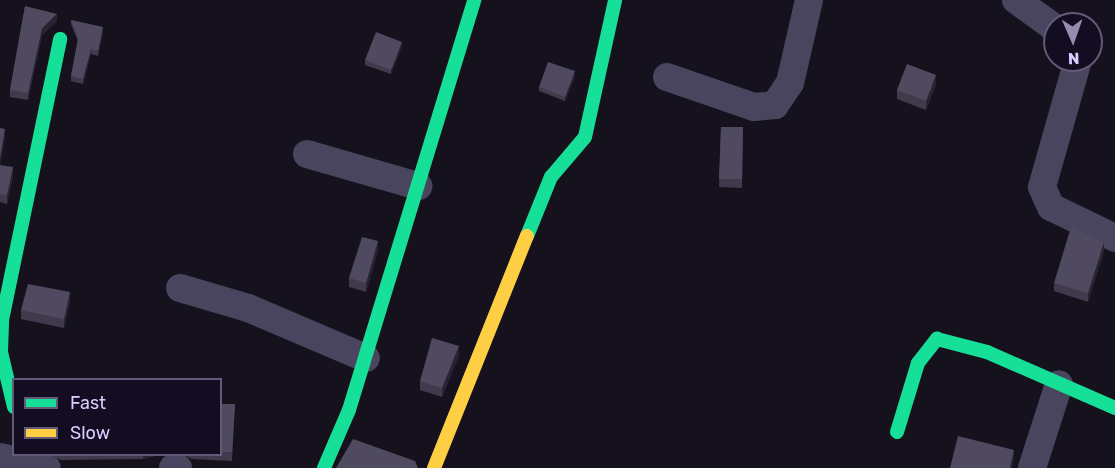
<!DOCTYPE html>
<style>
body{margin:0}
#map{position:relative;width:1115px;height:468px;overflow:hidden;background:#15121d;font-family:Rubik,sans-serif}
div>[style]{position:absolute}
.street>*{height:28px;margin:-14px;padding:0 14px;transform-origin:14px;border-radius:14px;background:#4a455e}
.fast>*{height:14px;margin:-7px;padding:0 7px;transform-origin:7px;border-radius:7px;background:#16e098}
.slow>*{height:14px;margin:-7px;padding:0 7px;transform-origin:7px;border-radius:7px;background:#ffcf43}
.wall>*{inset:0;background:#403a4c}
.shaded-wall>*{inset:0;background:#282331}
.building>*{inset:0;background:#504a60}
span{translate:-50% -50%;white-space:nowrap;text-align:center;line-height:1.15;-webkit-text-stroke:6px #130d21;paint-order:stroke}
.legend{position:absolute;left:12px;top:378px;width:210px;height:78px;box-sizing:border-box;background:#130d21;border:2px solid #635a7a;margin:0;padding:8px 10px;list-style:none;font-size:18px;color:#dacdff}
.legend li{display:flex;align-items:center;gap:12px;height:30px}
.legend b{width:30px;border:2px solid #635a7a}
.north{position:absolute;left:1043px;top:12px;width:60px;height:60px;box-sizing:border-box;background:#130d21;border:2px solid #635a7a;border-radius:50%;rotate:178deg;font-size:16px;font-weight:700;line-height:24px;text-align:center;color:#dacdff}
.north::after{content:'';display:block;margin:auto;width:21px;height:27px;background:#958cb0;clip-path:polygon(50% 0,100% 100%,50% 72%,0 100%)}
</style>
<div id="map">
<div class="street">
<div style="left:1016px;top:0;width:48px;rotate:35.7deg"></div>
<div style="left:1078px;top:60px;width:132px;rotate:105.8deg"></div>
<div style="left:1042px;top:187px;width:22px;rotate:66deg"></div>
<div style="left:1051px;top:207px;width:71px;rotate:25.8deg"></div>
<div style="left:667px;top:77px;width:92px;rotate:19deg"></div>
<div style="left:754px;top:107px;width:21px;rotate:-5deg"></div>
<div style="left:775px;top:105px;width:27px;rotate:-56deg"></div>
<div style="left:790px;top:83px;width:85px;rotate:-77.1deg"></div>
<div style="left:307px;top:154px;width:116px;rotate:16.1deg"></div>
<div style="left:180px;top:288px;width:71px;rotate:16.4deg"></div>
<div style="left:248px;top:308px;width:128px;rotate:23deg"></div>
<div style="left:0;top:457px;width:48px;rotate:13.2deg"></div>
<div style="left:173px;top:468px;width:5px"></div>
<div style="left:1032px;top:468px;width:88px;rotate:-72.2deg"></div>
</div>
<div class="fast">
<div style="left:527px;top:236px;width:64px;rotate:-67.9deg"></div>
<div style="left:551px;top:177px;width:52px;rotate:-49.6deg"></div>
<div style="left:585px;top:137px;width:140px;rotate:-77.6deg"></div>
<div style="left:14px;top:407px;width:57px;rotate:-103.3deg"></div>
<div style="left:1px;top:352px;width:32px;rotate:-88deg"></div>
<div style="left:2px;top:320px;width:287px;rotate:-78.3deg"></div>
<div style="left:897px;top:432px;width:72px;rotate:-73.1deg"></div>
<div style="left:918px;top:363px;width:31px;rotate:-52deg"></div>
<div style="left:937px;top:339px;width:52px;rotate:14.6deg"></div>
<div style="left:987px;top:352px;width:140px;rotate:23.6deg"></div>
<div style="left:324px;top:468px;width:63px;rotate:-66.7deg"></div>
<div style="left:349px;top:410px;width:429px;rotate:-73deg"></div>
</div>
<div class="slow">
<div style="left:434px;top:468px;width:250px;rotate:-68.2deg"></div>
</div>
<div class="wall">
<div style="clip-path:polygon(25px 6px,57px 21px,42px 35px,28px 100px,10px 97px,10px 90px)"></div>
<div style="clip-path:polygon(71px 20px,103px 32px,98px 56px,91px 54px,83px 84px,71px 81px,71px 76px,78px 41px,71px 24px)"></div>
<div style="clip-path:polygon(402px 46px,391px 74px,365px 65px,365px 60px)"></div>
<div style="clip-path:polygon(575px 76px,565px 101px,539px 91px,539px 87px)"></div>
<div style="clip-path:polygon(936px 84px,926px 110px,897px 99px,897px 90px)"></div>
<div style="clip-path:polygon(721px 127px,743px 127px,742px 188px,719px 187px)"></div>
<div style="clip-path:polygon(0 128px,5px 137px,0 165px,13px 176px,7px 204px,0 202px)"></div>
<div style="clip-path:polygon(378px 250px,366px 292px,349px 287px,349px 278px)"></div>
<div style="clip-path:polygon(1104px 251px,1088px 302px,1054px 291px,1054px 283px)"></div>
<div style="clip-path:polygon(70px 301px,64px 328px,21px 319px,21px 310px)"></div>
<div style="clip-path:polygon(459px 355px,442px 397px,420px 390px,420px 381px)"></div>
<div style="clip-path:polygon(220px 404px,235px 404px,232px 461px,192px 459px,183px 454px,220px 454px)"></div>
<div style="clip-path:polygon(48px 454px,163px 454px,143px 459px,61px 460px)"></div>
</div>
<div class="shaded-wall">
<div style="clip-path:polygon(57px 14px,57px 21px,42px 35px,28px 100px,28px 93px,42px 28px)"></div>
<div style="clip-path:polygon(103px 27px,103px 32px,98px 56px,98px 51px)"></div>
<div style="clip-path:polygon(402px 42px,402px 46px,391px 74px,391px 70px)"></div>
<div style="clip-path:polygon(91px 49px,91px 54px,83px 84px,83px 79px)"></div>
<div style="clip-path:polygon(575px 71px,575px 76px,565px 101px,565px 97px)"></div>
<div style="clip-path:polygon(936px 75px,936px 84px,926px 110px,926px 101px)"></div>
<div style="clip-path:polygon(5px 129px,5px 137px,0 166px,0 157px)"></div>
<div style="clip-path:polygon(13px 167px,13px 176px,7px 204px,7px 195px)"></div>
<div style="clip-path:polygon(378px 241px,378px 250px,366px 292px,366px 283px)"></div>
<div style="clip-path:polygon(1104px 242px,1104px 251px,1088px 302px,1088px 293px)"></div>
<div style="clip-path:polygon(70px 292px,70px 301px,64px 328px,64px 319px)"></div>
<div style="clip-path:polygon(459px 346px,459px 355px,442px 397px,442px 388px)"></div>
<div style="clip-path:polygon(1014px 450px,1014px 458px,1012px 468px,1010px 468px)"></div>
<div style="clip-path:polygon(143px 454px,163px 454px,143px 459px)"></div>
</div>
<div class="building">
<div style="clip-path:polygon(25px 6px,57px 14px,42px 28px,28px 93px,10px 90px)"></div>
<div style="clip-path:polygon(71px 20px,103px 27px,98px 51px,91px 49px,83px 79px,71px 76px,78px 38px)"></div>
<div style="clip-path:polygon(376px 32px,402px 42px,391px 70px,365px 60px)"></div>
<div style="clip-path:polygon(548px 62px,575px 71px,565px 97px,539px 87px)"></div>
<div style="clip-path:polygon(907px 64px,936px 75px,926px 101px,897px 90px)"></div>
<div style="clip-path:polygon(721px 127px,743px 127px,742px 179px,719px 179px)"></div>
<div style="clip-path:polygon(0 128px,5px 129px,0 157px)"></div>
<div style="clip-path:polygon(0 165px,13px 167px,7px 195px,0 194px)"></div>
<div style="clip-path:polygon(1071px 227px,1104px 242px,1088px 293px,1054px 283px)"></div>
<div style="clip-path:polygon(362px 237px,378px 241px,366px 283px,349px 278px)"></div>
<div style="clip-path:polygon(28px 284px,70px 292px,64px 319px,21px 310px)"></div>
<div style="clip-path:polygon(432px 338px,459px 346px,442px 388px,420px 381px)"></div>
<div style="clip-path:polygon(220px 404px,235px 404px,232px 452px,220px 452px)"></div>
<div style="clip-path:polygon(958px 436px,1014px 450px,1010px 468px,950px 468px)"></div>
<div style="clip-path:polygon(353px 439px,415px 461px,418px 468px,336px 468px)"></div>
</div>
<ul class="legend">
<li><b style="height:8px;background:#16e098"></b>Fast</li>
<li><b style="height:8px;background:#ffcf43"></b>Slow</li>
</ul>
<div class="north">N</div>
</div>
